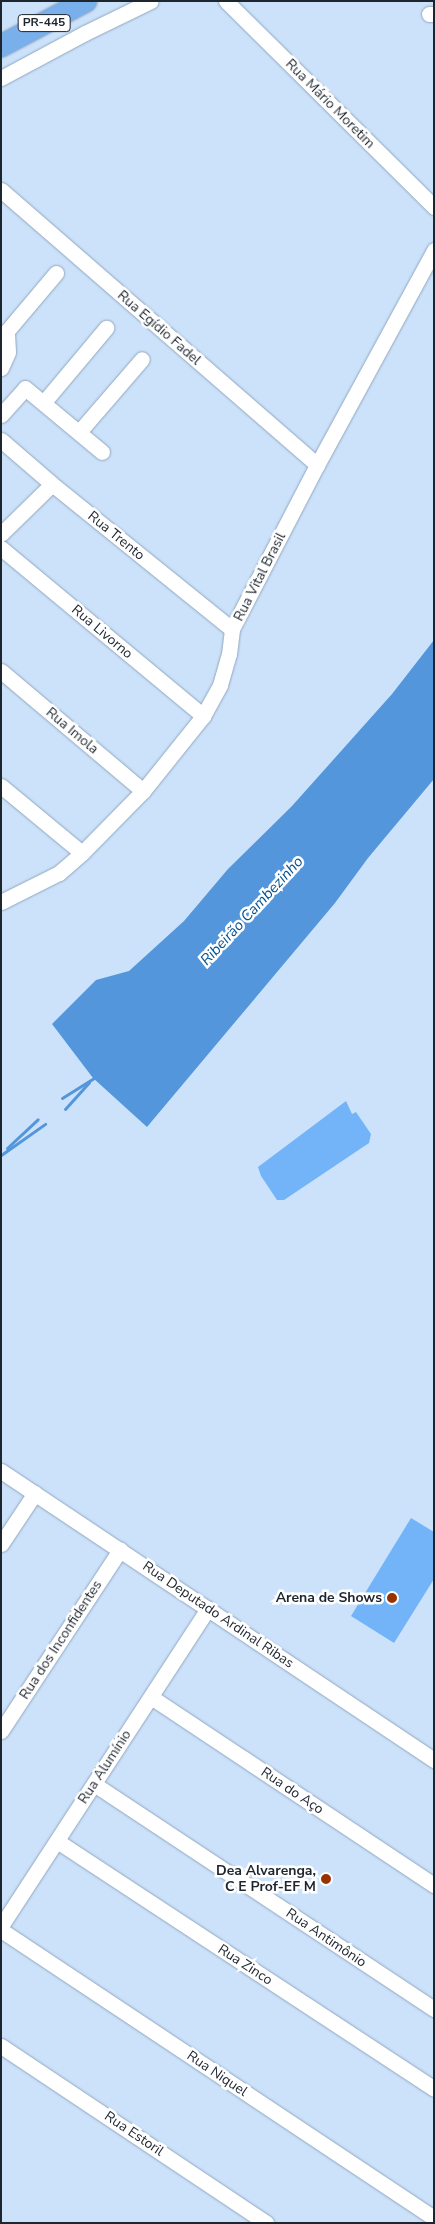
<!DOCTYPE html>
<meta charset="utf-8">
<style>
body{margin:0}
#map{position:relative;width:435px;height:2224px;overflow:hidden;background:#cce2fb;font-family:"Nunito Sans",sans-serif}
div>[style]{position:absolute}
.green>*{inset:0;background:#73b4f8}
.water>*{inset:0;background:#5496db}
.stream>*{height:3px;margin:-1.5px;padding:0 1.5px;transform-origin:1.5px;border-radius:1.5px;background:#5496db}
.roads{filter:drop-shadow(0 0 1px #92a7bf) drop-shadow(0 0 1px #92a7bf)}
.minor>*{height:15px;margin:-7.5px;padding:0 7.5px;transform-origin:7.5px;border-radius:7.5px;background:#fff}
.highway>*{height:22px;margin:-11px;padding:0 11px;transform-origin:11px;border-radius:11px;background:#79b0eb}
.dots>*{width:14px;height:14px;translate:-50% -50%;box-sizing:border-box;border:2px solid #fff;border-radius:50%}
span{translate:-50% -50%;white-space:nowrap;text-align:center;line-height:1.15;-webkit-text-stroke:5px #fff;paint-order:stroke}
.shield-label span{padding:1px 4px;background:#fff;border:1px solid;border-radius:4px;-webkit-text-stroke-width:0}
.shield-label{font-size:12px;color:#1d252e;font-weight:700}
.street-label{font-size:14px;color:#1d252e}
.poi-label{font-size:14px;color:#1d252e;font-weight:700}
.right{translate:-100% -50%;text-align:right}
.water-label{font-size:15px;color:#045291;font-style:italic}
.frame{position:absolute;inset:0;border:2px solid #1d252e;pointer-events:none}
</style>
<div id="map">
<div class="green">
<div style="clip-path:polygon(346px 1101px,352px 1114px,356px 1112px,371px 1134px,369px 1143px,284px 1200px,277px 1200px,261px 1176px,258px 1167px)"></div>
<div style="clip-path:polygon(411px 1518px,434px 1532px,434px 1579px,394px 1643px,351px 1616px)"></div>
</div>
<div class="water">
<div style="clip-path:polygon(434px 640px,434px 779px,368px 858px,335px 903px,147px 1127px,93px 1078px,52px 1024px,96px 980px,129px 971px,184px 921px,228px 869px,292px 806px,392px 694px)"></div>
</div>
<div class="stream">
<div style="left:62px;top:1098px;width:41px;rotate:-32.2deg"></div>
<div style="left:65px;top:1109px;width:36px;rotate:-48deg"></div>
<div style="left:7px;top:1148px;width:42px;rotate:-43.1deg"></div>
<div style="left:1px;top:1155px;width:54px;rotate:-35.2deg"></div>
</div>
<div class="roads">
<div class="minor">
<div style="left:226px;top:1px;width:293px;rotate:44.7deg"></div>
<div style="left:429px;top:14px;width:5px"></div>
<div style="left:1px;top:78px;width:95px;rotate:-28.2deg"></div>
<div style="left:85px;top:33px;width:73px;rotate:-25.9deg"></div>
<div style="left:1px;top:190px;width:419px;rotate:41deg"></div>
<div style="left:1px;top:368px;width:17px;rotate:-66deg"></div>
<div style="left:8px;top:352px;width:21px;rotate:-93deg"></div>
<div style="left:7px;top:331px;width:76px;rotate:-49.8deg"></div>
<div style="left:44px;top:402px;width:97px;rotate:-50deg"></div>
<div style="left:1px;top:415px;width:36px;rotate:-48deg"></div>
<div style="left:25px;top:388px;width:100px;rotate:39.7deg"></div>
<div style="left:79px;top:432px;width:96px;rotate:-49.2deg"></div>
<div style="left:1px;top:440px;width:67px;rotate:40.8deg"></div>
<div style="left:52px;top:484px;width:231px;rotate:38.9deg"></div>
<div style="left:1px;top:534px;width:71px;rotate:-44.4deg"></div>
<div style="left:1px;top:548px;width:263px;rotate:39.7deg"></div>
<div style="left:1px;top:671px;width:186px;rotate:40.2deg"></div>
<div style="left:1px;top:786px;width:105px;rotate:39.6deg"></div>
<div style="left:1px;top:902px;width:65px;rotate:-26.6deg"></div>
<div style="left:59px;top:873px;width:30px;rotate:-41deg"></div>
<div style="left:82px;top:853px;width:87px;rotate:-45.5deg"></div>
<div style="left:143px;top:791px;width:96px;rotate:-51.3deg"></div>
<div style="left:203px;top:716px;width:35px;rotate:-61deg"></div>
<div style="left:220px;top:685px;width:32px;rotate:-74deg"></div>
<div style="left:229px;top:654px;width:25px;rotate:-83deg"></div>
<div style="left:232px;top:629px;width:185px;rotate:-62.6deg"></div>
<div style="left:317px;top:465px;width:245px;rotate:-61.4deg"></div>
<div style="left:1px;top:1471px;width:521px;rotate:33.72deg"></div>
<div style="left:1px;top:1544px;width:61px;rotate:-56.3deg"></div>
<div style="left:151px;top:1697px;width:340px;rotate:33.6deg"></div>
<div style="left:1px;top:1731px;width:217px;rotate:-56.7deg"></div>
<div style="left:94px;top:1784px;width:408px;rotate:33.5deg"></div>
<div style="left:57px;top:1841px;width:451px;rotate:33.3deg"></div>
<div style="left:1px;top:1926px;width:379px;rotate:-56.9deg"></div>
<div style="left:1px;top:1930px;width:520px;rotate:33.63deg"></div>
<div style="left:1px;top:2046px;width:319px;rotate:33.7deg"></div>
</div>
<div class="highway">
<div style="left:1px;top:46px;width:96px;rotate:-27.9deg"></div>
</div>
</div>
<div class="dots">
<div style="left:392px;top:1598px;background:#973300"></div>
<div style="left:326px;top:1879px;background:#973300"></div>
</div>
<div class="shield-label">
<span style="left:44px;top:23px">PR-445</span>
</div>
<div class="street-label">
<span style="left:330px;top:104px;rotate:45deg">Rua Mário Moretim</span>
<span style="left:159px;top:328px;rotate:41deg">Rua Egídio Fadel</span>
<span style="left:116px;top:536px;rotate:39deg">Rua Trento</span>
<span style="left:260px;top:577px;rotate:-63deg">Rua Vital Brasil</span>
<span style="left:102px;top:632px;rotate:40deg">Rua Livorno</span>
<span style="left:72px;top:731px;rotate:40deg">Rua Imola</span>
<span style="left:218px;top:1615px;rotate:34deg">Rua Deputado Ardinal Ribas</span>
<span style="left:61px;top:1640px;rotate:-57deg">Rua dos Inconfidentes</span>
<span style="left:105px;top:1767px;rotate:-57deg">Rua Alumínio</span>
<span style="left:292px;top:1791px;rotate:34deg">Rua do Aço</span>
<span style="left:326px;top:1938px;rotate:34deg">Rua Antimônio</span>
<span style="left:245px;top:1965px;rotate:33deg">Rua Zinco</span>
<span style="left:217px;top:2074px;rotate:34deg">Rua Niquel</span>
<span style="left:134px;top:2134px;rotate:34deg">Rua Estoril</span>
</div>
<div class="poi-label">
<span class="right" style="left:382px;top:1598px">Arena de Shows</span>
<span class="right" style="left:316px;top:1879px">Dea Alvarenga,<br>C E Prof-EF M</span>
</div>
<div class="water-label">
<span style="left:252px;top:911px;rotate:-47deg">Ribeirão Cambezinho</span>
</div>
<div class="frame"></div>
</div>
